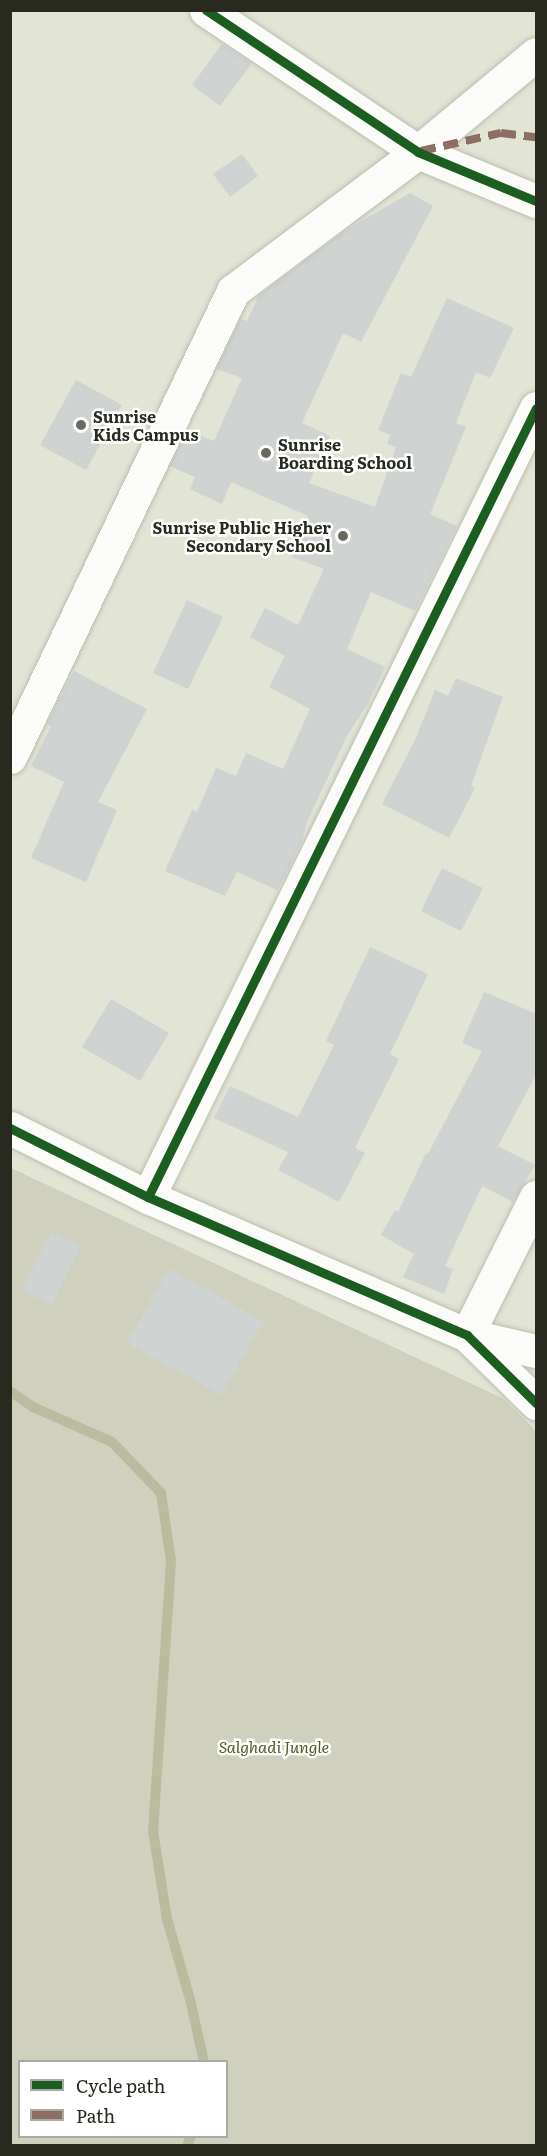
<!DOCTYPE html>
<style>
body{margin:0}
#map{position:relative;width:547px;height:2156px;overflow:hidden;background:#e2e4d5;font-family:Literata,serif}
div>[style]{position:absolute}
.green>*{inset:0;background:#cfd1be}
.stream>*{height:10px;margin:-5px;padding:0 5px;transform-origin:5px;border-radius:5px;background:#b9bc9f}
.building>*{inset:0;background:#cfd3d2}
.roads{filter:drop-shadow(0 0 2px #bdbeb2) drop-shadow(0 0 2px #bdbeb2)}
.minor>*{height:33px;margin:-16.5px;padding:0 16.5px;transform-origin:16.5px;border-radius:16.5px;background:#fbfbf9}
.quiet>*{height:8px;margin-top:-4px;transform-origin:0;background:repeating-linear-gradient(90deg,#8d6e63 0 15px,transparent 0 23px)}
.cycleway>*{height:9px;margin:-4.5px;padding:0 4.5px;transform-origin:4.5px;border-radius:4.5px;background:#1b5e20}
.dots>*{width:16px;height:16px;translate:-50% -50%;box-sizing:border-box;border:3px solid #fff;border-radius:50%}
span{translate:-50% -50%;white-space:nowrap;text-align:center;line-height:1.15;-webkit-text-stroke:5px #fff;paint-order:stroke}
.poi-label{font-size:16px;color:#28291f;font-weight:700}
.left{translate:0 -50%;text-align:left}
.right{translate:-100% -50%;text-align:right}
.park-label{font-size:16px;color:#565a22;font-style:italic}
.frame{position:absolute;inset:0;border:12px solid #28291f;pointer-events:none}
.legend{position:absolute;left:18px;top:2060px;width:210px;height:78px;box-sizing:border-box;background:#fff;border:2px solid #a9a9a5;margin:0;padding:8px 10px;list-style:none;font-size:18px;color:#28291f}
.legend li{display:flex;align-items:center;gap:12px;height:30px}
.legend b{width:30px;border:2px solid #a9a9a5}
</style>
<div id="map">
<div class="green">
<div style="clip-path:polygon(evenodd,11px 1168px,504px 1399px,536px 1431px,536px 2145px,11px 2146px,11px 1168px,20px 2062px,226px 2062px,226px 2136px,20px 2136px,20px 2062px)"></div>
</div>
<div class="stream">
<div style="left:10px;top:1391px;width:28px;rotate:35deg"></div>
<div style="left:33px;top:1407px;width:86px;rotate:23.9deg"></div>
<div style="left:112px;top:1442px;width:71px;rotate:46.1deg"></div>
<div style="left:161px;top:1493px;width:69px;rotate:81.6deg"></div>
<div style="left:171px;top:1561px;width:271px;rotate:93.8deg"></div>
<div style="left:153px;top:1831px;width:89px;rotate:81deg"></div>
<div style="left:167px;top:1919px;width:83px;rotate:74deg"></div>
<div style="left:190px;top:1999px;width:65px;rotate:77.5deg"></div>
<div style="left:187px;top:2146px;width:11px;rotate:-68deg"></div>
</div>
<div class="building">
<div style="clip-path:polygon(222px 44px,252px 63px,220px 106px,192px 85px)"></div>
<div style="clip-path:polygon(242px 154px,258px 176px,230px 197px,213px 174px)"></div>
<div style="clip-path:polygon(410px 193px,433px 206px,361px 342px,343px 333px,302px 423px,330px 436px,309px 483px,375px 507px,396px 447px,387px 444px,390px 435px,378px 430px,401px 373px,411px 377px,447px 298px,514px 328px,490px 378px,476px 372px,456px 423px,466px 427px,430px 514px,457px 526px,415px 611px,371px 592px,347px 649px,385px 667px,368px 703px,347px 736px,307px 822px,302px 841px,286px 874px,277px 890px,237px 872px,225px 896px,165px 871px,192px 810px,197px 812px,216px 768px,236px 776px,246px 753px,283px 769px,310px 709px,269px 687px,285px 656px,250px 637px,265px 608px,298px 625px,324px 569px,292px 557px,308px 516px,231px 482px,222px 504px,190px 489px,195px 477px,170px 466px,187px 430px,214px 441px,242px 378px,217px 369px,240px 319px,247px 321px,259px 295px,343px 232px)"></div>
<div style="clip-path:polygon(76px 380px,122px 405px,86px 470px,40px 445px)"></div>
<div style="clip-path:polygon(187px 600px,223px 617px,188px 689px,153px 673px)"></div>
<div style="clip-path:polygon(74px 671px,147px 709px,98px 802px,117px 810px,86px 882px,31px 858px,64px 782px,31px 766px,51px 726px,47px 724px)"></div>
<div style="clip-path:polygon(456px 678px,503px 697px,471px 786px,475px 788px,449px 838px,382px 804px,416px 738px,435px 690px,448px 696px)"></div>
<div style="clip-path:polygon(442px 868px,483px 888px,461px 931px,421px 911px)"></div>
<div style="clip-path:polygon(370px 947px,428px 974px,390px 1054px,399px 1059px,355px 1148px,365px 1153px,339px 1202px,278px 1170px,288px 1152px,214px 1118px,230px 1086px,298px 1117px,334px 1045px,326px 1041px)"></div>
<div style="clip-path:polygon(484px 992px,537px 1014px,537px 1073px,498px 1146px,535px 1165px,513px 1202px,482px 1186px,445px 1266px,453px 1269px,444px 1294px,403px 1277px,414px 1254px,381px 1235px,395px 1210px,398px 1212px,426px 1153px,428px 1154px,482px 1051px,462px 1043px)"></div>
<div style="clip-path:polygon(111px 999px,169px 1033px,140px 1081px,82px 1047px)"></div>
<div style="clip-path:polygon(51px 1231px,81px 1247px,52px 1305px,22px 1290px)"></div>
<div style="clip-path:polygon(169px 1269px,263px 1321px,221px 1395px,127px 1343px)"></div>
</div>
<div class="roads">
<div class="minor">
<div style="left:206px;top:10px;width:255px;rotate:33.8deg"></div>
<div style="left:418px;top:152px;width:128px;rotate:22.6deg"></div>
<div style="left:10px;top:757px;width:517px;rotate:-64.43deg"></div>
<div style="left:233px;top:291px;width:231px;rotate:-36.9deg"></div>
<div style="left:418px;top:152px;width:153px;rotate:-39.7deg"></div>
<div style="left:10px;top:1128px;width:154px;rotate:26.6deg"></div>
<div style="left:148px;top:1197px;width:348px;rotate:23.4deg"></div>
<div style="left:467px;top:1335px;width:97px;rotate:44.6deg"></div>
<div style="left:148px;top:1197px;width:879px;rotate:-63.81deg"></div>
<div style="left:536px;top:1197px;width:154px;rotate:116.6deg"></div>
<div style="left:467px;top:1335px;width:71px;rotate:13.1deg"></div>
</div>
</div>
<div class="quiet">
<div style="left:421px;top:151px;width:82px;rotate:-12.7deg"></div>
<div style="left:501px;top:133px;width:35px;rotate:7deg"></div>
</div>
<div class="cycleway">
<div style="left:206px;top:10px;width:255px;rotate:33.8deg"></div>
<div style="left:418px;top:152px;width:128px;rotate:22.6deg"></div>
<div style="left:10px;top:1128px;width:154px;rotate:26.6deg"></div>
<div style="left:148px;top:1197px;width:348px;rotate:23.4deg"></div>
<div style="left:467px;top:1335px;width:97px;rotate:44.6deg"></div>
<div style="left:148px;top:1197px;width:879px;rotate:-63.81deg"></div>
</div>
<div class="dots">
<div style="left:81px;top:425px;background:#696a5f"></div>
<div style="left:266px;top:453px;background:#696a5f"></div>
<div style="left:343px;top:536px;background:#696a5f"></div>
</div>
<div class="poi-label">
<span class="left" style="left:93px;top:425px">Sunrise<br>Kids Campus</span>
<span class="left" style="left:278px;top:453px">Sunrise<br>Boarding School</span>
<span class="right" style="left:331px;top:536px">Sunrise Public Higher<br>Secondary School</span>
</div>
<div class="park-label">
<span style="left:274px;top:1746px">Salghadi Jungle</span>
</div>
<div class="frame"></div>
<ul class="legend">
<li><b style="height:8px;background:#1b5e20"></b>Cycle path</li>
<li><b style="height:8px;background:#8d6e63"></b>Path</li>
</ul>
</div>
